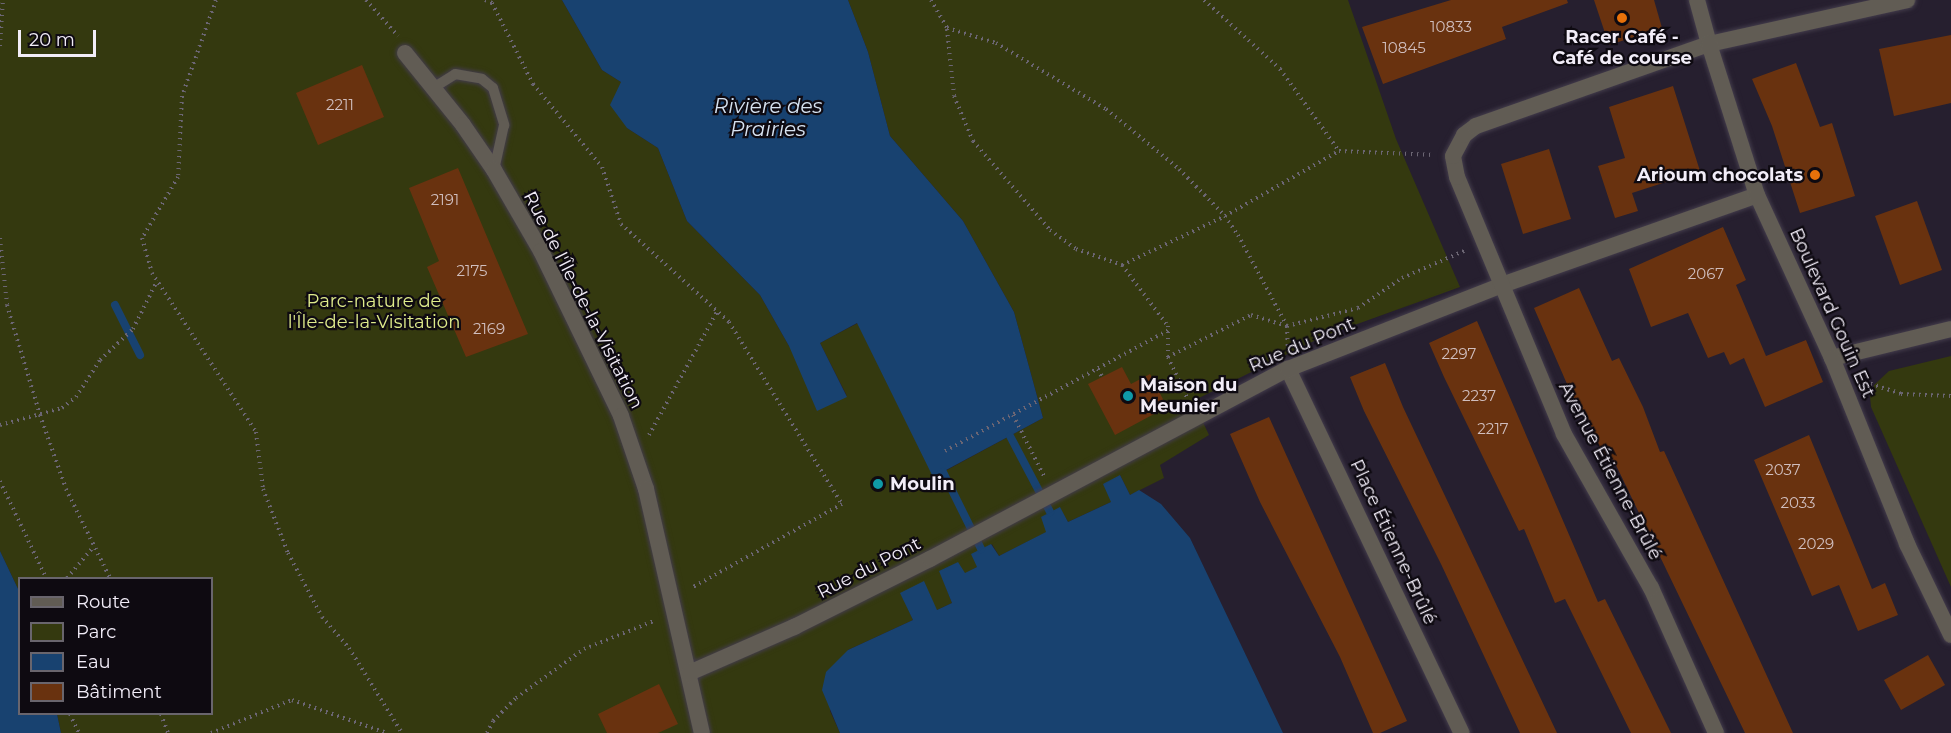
<!DOCTYPE html>
<meta charset="utf-8">
<style>
body{margin:0}
#map{position:relative;width:1951px;height:733px;overflow:hidden;background:#261f2f;font-family:Montserrat,sans-serif}
div>[style]{position:absolute}
.green>*{inset:0;background:#34390f}
.water>*{inset:0;background:#184270}
.stream>*{height:8px;margin:-4px;padding:0 4px;transform-origin:4px;border-radius:4px;background:#184270}
.building>*{inset:0;background:#69320f}
.path>*{height:4px;margin-top:-2px;transform-origin:0;background:repeating-linear-gradient(90deg,#6c6674 0 1.5px,transparent 0 6px)}
.roads{filter:drop-shadow(0 0 2px #433c4b) drop-shadow(0 0 2px #433c4b)}
.service>*{height:10px;margin:-5px;padding:0 5px;transform-origin:5px;border-radius:5px;background:#615c54}
.minor>*{height:16px;margin:-8px;padding:0 8px;transform-origin:8px;border-radius:8px;background:#615c54}
.tertiary>*{height:16px;margin:-8px;padding:0 8px;transform-origin:8px;border-radius:8px;background:#615c54}
.dots>*{width:16px;height:16px;translate:-50% -50%;box-sizing:border-box;border:3px solid #0e0a11;border-radius:50%}
span{translate:-50% -50%;white-space:nowrap;text-align:center;line-height:1.15;-webkit-text-stroke:4.5px #0e0a11;paint-order:stroke}
.number-label{font-size:15px;color:#d0bebe}
.number-label span{-webkit-text-stroke-width:0}
.poi-label{font-size:18px;color:#f2edf8;font-weight:700}
.right{translate:-100% -50%;text-align:right}
.left{translate:0 -50%;text-align:left}
.street-label{font-size:18px;color:#f2edf8}
.park-label{font-size:18px;color:#dfeb8b}
.water-label{font-size:20px;color:#d7e3f2;font-style:italic}
.legend{position:absolute;left:18px;top:577px;width:195px;height:138px;box-sizing:border-box;background:#0e0a11;border:2px solid #69656d;margin:0;padding:8px 10px;list-style:none;font-size:18px;color:#f2edf8}
.legend li{display:flex;align-items:center;gap:12px;height:30px}
.legend b{width:30px;border:2px solid #69656d}
.scale{position:absolute;left:18px;top:30px;width:78px;height:27px;box-sizing:border-box;border:3px solid #f2edf8;border-top:0;padding-left:8px;font-size:18px;line-height:21px;white-space:nowrap;color:#f2edf8;-webkit-text-stroke:4px #0e0a11;paint-order:stroke}
</style>
<div id="map">
<div class="green">
<div style="clip-path:polygon(0 0,562px 0,602px 70px,621px 82px,627px 128px,658px 148px,687px 221px,760px 295px,789px 346px,847px 396px,820px 343px,858px 323px,934px 477px,1043px 418px,1014px 312px,963px 221px,890px 136px,868px 52px,848px 0,1348px 0,1396px 139px,1460px 287px,1324px 336px,1193px 401px,1209px 435px,1160px 465px,1164px 478px,1130px 495px,1120px 475px,1111px 502px,1068px 522px,1060px 508px,1042px 517px,1047px 532px,999px 556px,992px 544px,977px 567px,965px 574px,940px 571px,952px 603px,937px 610px,901px 593px,913px 620px,848px 650px,830px 711px,840px 733px,61px 733px,57px 714px,212px 714px,212px 578px,20px 578px,19px 591px,0 551px)"></div>
<div style="clip-path:polygon(1951px 356px,1951px 587px,1871px 407px,1870px 396px,1874px 385px,1889px 371px)"></div>
</div>
<div class="water">
<div style="clip-path:polygon(562px 0,848px 0,868px 52px,890px 136px,963px 221px,1014px 312px,1043px 418px,933px 477px,857px 323px,820px 343px,847px 397px,817px 411px,789px 346px,760px 295px,687px 221px,658px 148px,627px 128px,610px 105px,621px 82px,602px 70px)"></div>
<div style="clip-path:polygon(1120px 475px,1130px 495px,1139px 490px,1161px 504px,1190px 538px,1283px 733px,840px 733px,822px 690px,826px 672px,848px 650px,913px 620px,900px 593px,924px 581px,937px 610px,952px 603px,939px 571px,958px 562px,965px 573px,977px 567px,971px 554px,991px 544px,999px 556px,1046px 532px,1041px 517px,1060px 507px,1068px 522px,1111px 502px,1103px 484px)"></div>
<div style="clip-path:polygon(0 551px,19px 591px,20px 714px,57px 714px,61px 733px,0 733px)"></div>
</div>
<div class="stream">
<div style="left:115px;top:305px;width:56px;rotate:63.4deg"></div>
<div style="left:1010px;top:436px;width:86px;rotate:62.2deg"></div>
<div style="left:943px;top:472px;width:86px;rotate:63.7deg"></div>
</div>
<div class="building">
<div style="clip-path:polygon(1451px 0,1567px 0,1568px 3px,1502px 27px,1506px 39px,1383px 84px,1362px 27px)"></div>
<div style="clip-path:polygon(1594px 0,1654px 0,1662px 28px,1609px 45px)"></div>
<div style="clip-path:polygon(1951px 35px,1951px 103px,1894px 116px,1879px 49px)"></div>
<div style="clip-path:polygon(1796px 63px,1820px 127px,1832px 123px,1855px 196px,1800px 213px,1772px 126px,1752px 79px)"></div>
<div style="clip-path:polygon(362px 65px,384px 117px,318px 145px,296px 93px)"></div>
<div style="clip-path:polygon(1673px 86px,1700px 171px,1632px 193px,1638px 211px,1615px 218px,1598px 166px,1625px 158px,1609px 107px)"></div>
<div style="clip-path:polygon(1549px 149px,1571px 219px,1523px 234px,1501px 164px)"></div>
<div style="clip-path:polygon(458px 168px,528px 334px,466px 357px,427px 267px,439px 261px,409px 188px)"></div>
<div style="clip-path:polygon(1917px 201px,1942px 270px,1900px 285px,1875px 216px)"></div>
<div style="clip-path:polygon(1723px 227px,1746px 280px,1736px 285px,1766px 356px,1806px 340px,1823px 382px,1765px 407px,1744px 358px,1730px 365px,1724px 352px,1708px 358px,1688px 313px,1651px 327px,1629px 269px)"></div>
<div style="clip-path:polygon(1579px 288px,1612px 361px,1619px 358px,1643px 407px,1660px 452px,1664px 451px,1793px 733px,1745px 733px,1613px 459px,1606px 462px,1588px 418px,1584px 419px,1567px 384px,1534px 308px)"></div>
<div style="clip-path:polygon(1477px 321px,1598px 602px,1605px 599px,1671px 733px,1631px 733px,1565px 599px,1555px 603px,1524px 529px,1519px 531px,1444px 377px,1429px 343px)"></div>
<div style="clip-path:polygon(1385px 363px,1403px 407px,1557px 733px,1520px 733px,1441px 564px,1364px 411px,1350px 377px)"></div>
<div style="clip-path:polygon(1122px 367px,1131px 384px,1150px 374px,1167px 407px,1115px 435px,1088px 384px)"></div>
<div style="clip-path:polygon(1269px 417px,1407px 721px,1380px 733px,1373px 733px,1340px 657px,1260px 502px,1230px 434px)"></div>
<div style="clip-path:polygon(1809px 435px,1872px 589px,1885px 583px,1898px 615px,1858px 631px,1839px 585px,1812px 596px,1754px 460px)"></div>
<div style="clip-path:polygon(1928px 655px,1945px 685px,1901px 710px,1884px 680px)"></div>
<div style="clip-path:polygon(659px 684px,678px 724px,658px 733px,607px 733px,598px 714px)"></div>
</div>
<div class="path">
<div style="left:216px;top:0;width:102px;rotate:109.5deg"></div>
<div style="left:182px;top:96px;width:81px;rotate:92.8deg"></div>
<div style="left:178px;top:177px;width:71px;rotate:120.5deg"></div>
<div style="left:142px;top:238px;width:36px;rotate:74deg"></div>
<div style="left:152px;top:273px;width:190px;rotate:56.8deg"></div>
<div style="left:256px;top:432px;width:57px;rotate:83deg"></div>
<div style="left:263px;top:489px;width:69px;rotate:68.7deg"></div>
<div style="left:288px;top:553px;width:72px;rotate:62deg"></div>
<div style="left:322px;top:617px;width:41px;rotate:48.9deg"></div>
<div style="left:349px;top:648px;width:100px;rotate:58.1deg"></div>
<div style="left:366px;top:0;width:48px;rotate:48.4deg"></div>
<div style="left:485px;top:0;width:8px;rotate:23deg"></div>
<div style="left:492px;top:3px;width:91px;rotate:63.2deg"></div>
<div style="left:533px;top:84px;width:108px;rotate:50.3deg"></div>
<div style="left:602px;top:167px;width:60px;rotate:71.6deg"></div>
<div style="left:621px;top:224px;width:146px;rotate:42.2deg"></div>
<div style="left:729px;top:322px;width:214px;rotate:58.2deg"></div>
<div style="left:842px;top:504px;width:173px;rotate:150.9deg"></div>
<div style="left:931px;top:0;width:32px;rotate:60deg"></div>
<div style="left:947px;top:28px;width:51px;rotate:17deg"></div>
<div style="left:996px;top:43px;width:128px;rotate:31deg"></div>
<div style="left:1106px;top:109px;width:94px;rotate:39.4deg"></div>
<div style="left:1179px;top:169px;width:66px;rotate:45.6deg"></div>
<div style="left:1225px;top:216px;width:23px;rotate:56deg"></div>
<div style="left:1238px;top:235px;width:103px;rotate:61.7deg"></div>
<div style="left:1287px;top:326px;width:23px;rotate:88deg"></div>
<div style="left:1204px;top:0;width:103px;rotate:42.2deg"></div>
<div style="left:1280px;top:69px;width:101px;rotate:54.3deg"></div>
<div style="left:947px;top:29px;width:67px;rotate:84deg"></div>
<div style="left:954px;top:96px;width:49px;rotate:67.1deg"></div>
<div style="left:973px;top:141px;width:118px;rotate:49.1deg"></div>
<div style="left:1050px;top:230px;width:32px;rotate:36deg"></div>
<div style="left:1076px;top:249px;width:49px;rotate:19.2deg"></div>
<div style="left:1122px;top:265px;width:76px;rotate:53deg"></div>
<div style="left:1168px;top:326px;width:31px;rotate:90deg"></div>
<div style="left:1168px;top:357px;width:47px;rotate:65.1deg"></div>
<div style="left:0;top:46px;width:46px;rotate:-86.3deg"></div>
<div style="left:0;top:238px;width:67px;rotate:84deg"></div>
<div style="left:7px;top:305px;width:115px;rotate:73.3deg"></div>
<div style="left:40px;top:415px;width:78px;rotate:70.6deg"></div>
<div style="left:66px;top:489px;width:99px;rotate:63.7deg"></div>
<div style="left:1122px;top:265px;width:114px;rotate:-25.4deg"></div>
<div style="left:1225px;top:216px;width:131px;rotate:-29.7deg"></div>
<div style="left:1339px;top:151px;width:95px;rotate:2.4deg"></div>
<div style="left:1168px;top:357px;width:93px;rotate:-26.8deg"></div>
<div style="left:1251px;top:315px;width:38px;rotate:17deg"></div>
<div style="left:1287px;top:326px;width:73px;rotate:-14.2deg"></div>
<div style="left:1358px;top:308px;width:53px;rotate:-34.3deg"></div>
<div style="left:1402px;top:278px;width:70px;rotate:-23.6deg"></div>
<div style="left:1098px;top:369px;width:9px;rotate:63deg"></div>
<div style="left:1865px;top:382px;width:38px;rotate:18deg"></div>
<div style="left:1901px;top:394px;width:50px;rotate:2.3deg"></div>
<div style="left:1013px;top:415px;width:68px;rotate:63.1deg"></div>
<div style="left:0;top:425px;width:64px;rotate:-15.3deg"></div>
<div style="left:62px;top:408px;width:18px;rotate:-38deg"></div>
<div style="left:76px;top:397px;width:44px;rotate:-57deg"></div>
<div style="left:100px;top:360px;width:45px;rotate:-43.2deg"></div>
<div style="left:133px;top:329px;width:54px;rotate:-63.4deg"></div>
<div style="left:649px;top:435px;width:143px;rotate:-61.1deg"></div>
<div style="left:945px;top:451px;width:255px;rotate:-28.4deg"></div>
<div style="left:0;top:481px;width:107px;rotate:64.6deg"></div>
<div style="left:67px;top:578px;width:42px;rotate:-49.8deg"></div>
<div style="left:70px;top:714px;width:21px;rotate:65deg"></div>
<div style="left:161px;top:714px;width:20px;rotate:70deg"></div>
<div style="left:211px;top:733px;width:87px;rotate:-22.2deg"></div>
<div style="left:292px;top:700px;width:101px;rotate:19.2deg"></div>
<div style="left:487px;top:733px;width:13px;rotate:-63deg"></div>
<div style="left:493px;top:721px;width:33px;rotate:-45deg"></div>
<div style="left:516px;top:698px;width:84px;rotate:-35.8deg"></div>
<div style="left:584px;top:649px;width:75px;rotate:-21.8deg"></div>
</div>
<div class="roads">
<div class="service">
<div style="left:433px;top:88px;width:26px;rotate:-32deg"></div>
<div style="left:455px;top:74px;width:27px;rotate:10deg"></div>
<div style="left:482px;top:79px;width:14px;rotate:39deg"></div>
<div style="left:493px;top:88px;width:39px;rotate:73deg"></div>
<div style="left:504px;top:125px;width:46px;rotate:102.5deg"></div>
</div>
<div class="minor">
<div style="left:1697px;top:0;width:46px;rotate:74.7deg"></div>
<div style="left:405px;top:53px;width:92px;rotate:51.1deg"></div>
<div style="left:463px;top:125px;width:55px;rotate:55.4deg"></div>
<div style="left:494px;top:170px;width:94px;rotate:59.9deg"></div>
<div style="left:541px;top:251px;width:183px;rotate:64.1deg"></div>
<div style="left:621px;top:416px;width:77px;rotate:71.1deg"></div>
<div style="left:646px;top:489px;width:250px;rotate:77.1deg"></div>
<div style="left:1832px;top:358px;width:122px;rotate:-13.7deg"></div>
<div style="left:1288px;top:369px;width:403px;rotate:64.5deg"></div>
<div style="left:689px;top:673px;width:115px;rotate:-23.7deg"></div>
<div style="left:794px;top:627px;width:152px;rotate:-26.6deg"></div>
<div style="left:930px;top:559px;width:405px;rotate:-28deg"></div>
<div style="left:1288px;top:369px;width:230px;rotate:-21.4deg"></div>
<div style="left:1502px;top:285px;width:270px;rotate:-19.4deg"></div>
<div style="left:1716px;top:733px;width:159px;rotate:-114.1deg"></div>
<div style="left:1651px;top:588px;width:177px;rotate:-119.5deg"></div>
<div style="left:1564px;top:434px;width:278px;rotate:-112.6deg"></div>
<div style="left:1457px;top:177px;width:21px;rotate:-101deg"></div>
<div style="left:1453px;top:156px;width:24px;rotate:-62deg"></div>
<div style="left:1464px;top:135px;width:15px;rotate:-37deg"></div>
<div style="left:1476px;top:126px;width:247px;rotate:-19.4deg"></div>
<div style="left:1709px;top:44px;width:203px;rotate:-12.5deg"></div>
</div>
<div class="tertiary">
<div style="left:1709px;top:44px;width:158px;rotate:72.4deg"></div>
<div style="left:1757px;top:195px;width:179px;rotate:65.3deg"></div>
<div style="left:1832px;top:358px;width:201px;rotate:68deg"></div>
<div style="left:1907px;top:544px;width:101px;rotate:64.2deg"></div>
</div>
</div>
<div class="dots">
<div style="left:1622px;top:18px;background:#e8710a"></div>
<div style="left:1815px;top:175px;background:#e8710a"></div>
<div style="left:1128px;top:396px;background:#0f9aa8"></div>
<div style="left:878px;top:484px;background:#0f9aa8"></div>
</div>
<div class="number-label">
<span style="left:1451px;top:27px">10833</span>
<span style="left:1404px;top:48px">10845</span>
<span style="left:340px;top:105px">2211</span>
<span style="left:445px;top:200px">2191</span>
<span style="left:472px;top:271px">2175</span>
<span style="left:1706px;top:274px">2067</span>
<span style="left:489px;top:329px">2169</span>
<span style="left:1459px;top:354px">2297</span>
<span style="left:1479px;top:396px">2237</span>
<span style="left:1493px;top:429px">2217</span>
<span style="left:1783px;top:470px">2037</span>
<span style="left:1798px;top:503px">2033</span>
<span style="left:1816px;top:544px">2029</span>
</div>
<div class="poi-label">
<span style="left:1622px;top:48px">Racer Café -<br>Café de course</span>
<span class="right" style="left:1803px;top:175px">Arioum chocolats</span>
<span class="left" style="left:1140px;top:396px">Maison du<br>Meunier</span>
<span class="left" style="left:890px;top:484px">Moulin</span>
</div>
<div class="street-label">
<span style="left:583px;top:300px;rotate:63deg">Rue de l'Île-de-la-Visitation</span>
<span style="left:1832px;top:313px;rotate:66deg">Boulevard Gouin Est</span>
<span style="left:1302px;top:345px;rotate:-23deg">Rue du Pont</span>
<span style="left:1610px;top:471px;rotate:62deg">Avenue Étienne-Brûlé</span>
<span style="left:1393px;top:542px;rotate:65deg">Place Étienne-Brûlé</span>
<span style="left:869px;top:568px;rotate:-27deg">Rue du Pont</span>
</div>
<div class="park-label">
<span style="left:374px;top:312px">Parc-nature de<br>l'Île-de-la-Visitation</span>
</div>
<div class="water-label">
<span style="left:768px;top:118px">Rivière des<br>Prairies</span>
</div>
<ul class="legend">
<li><b style="height:8px;background:#615c54"></b>Route</li>
<li><b style="height:16px;background:#34390f"></b>Parc</li>
<li><b style="height:16px;background:#184270"></b>Eau</li>
<li><b style="height:16px;background:#69320f"></b>Bâtiment</li>
</ul>
<div class="scale">20 m</div>
</div>
